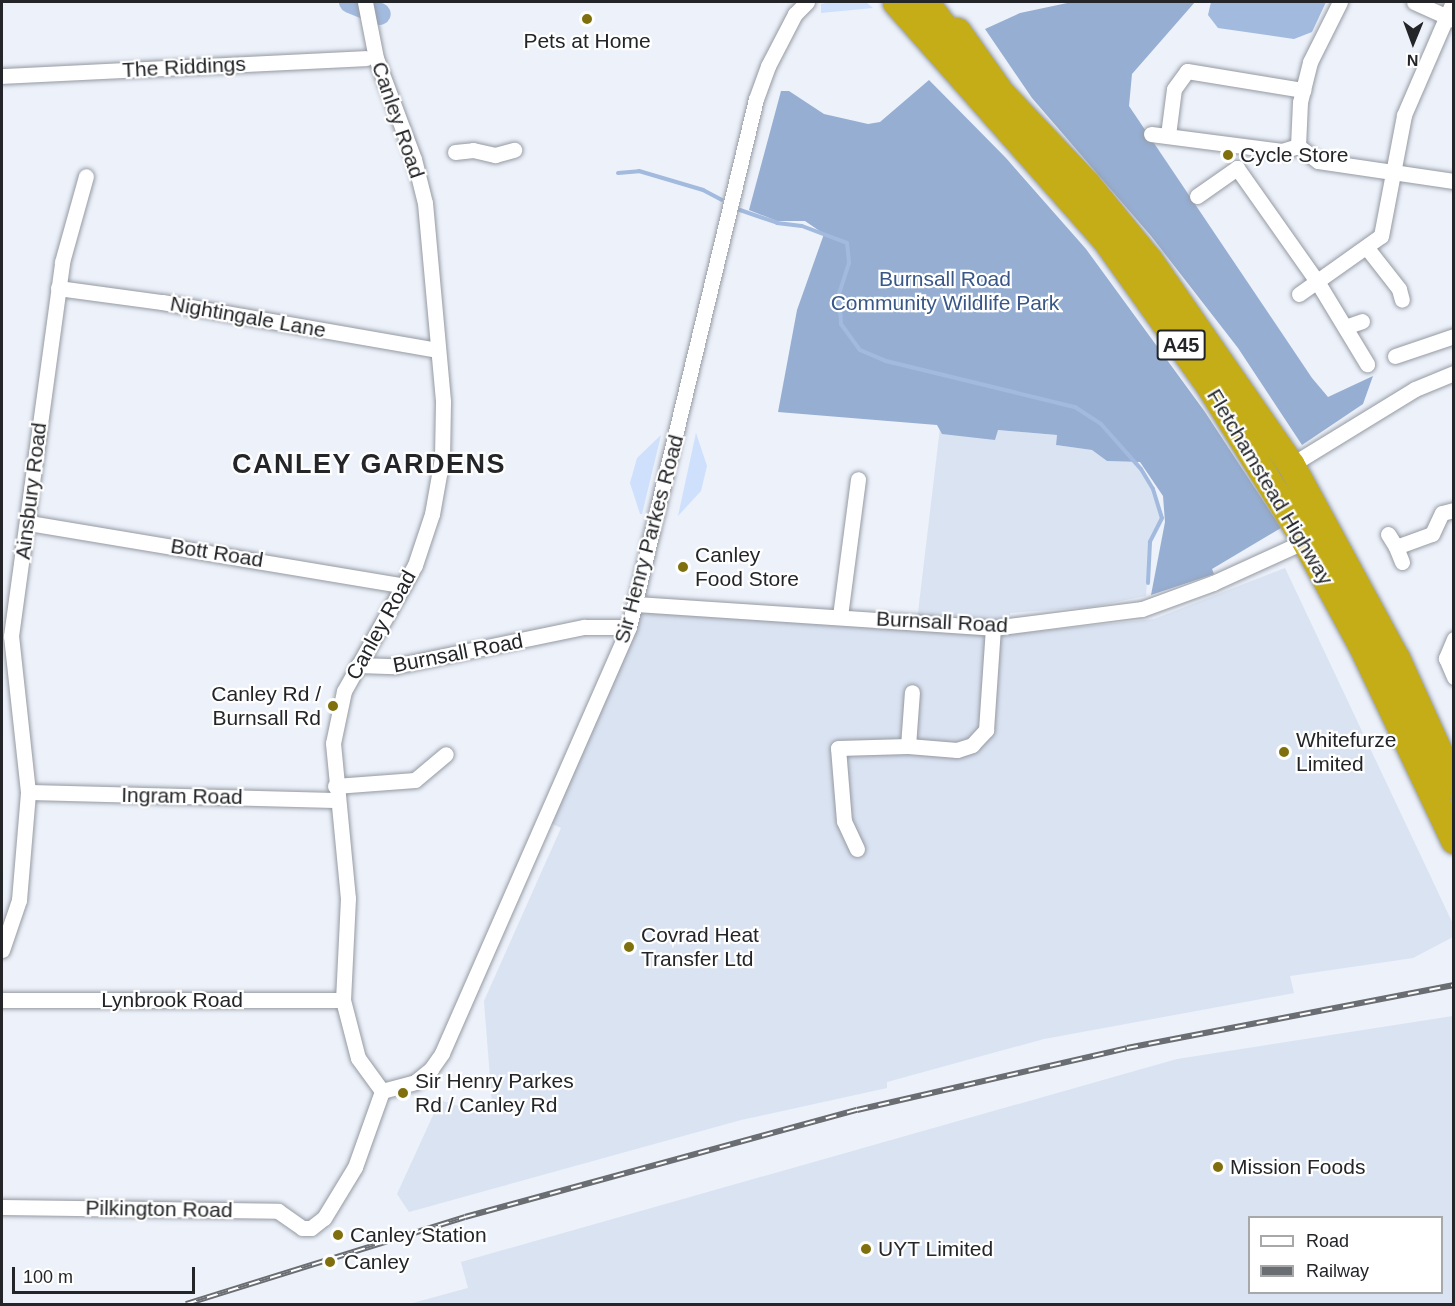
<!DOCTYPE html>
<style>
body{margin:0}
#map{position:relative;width:1455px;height:1306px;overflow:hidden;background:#ecf1fa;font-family:Helvetica,sans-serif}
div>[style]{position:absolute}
.built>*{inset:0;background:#dae3f2}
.green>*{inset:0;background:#cee0fc}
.forest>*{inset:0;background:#96aed2}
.water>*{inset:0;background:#a2bade}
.stream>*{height:4px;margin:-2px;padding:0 2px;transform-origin:2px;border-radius:2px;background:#a2bade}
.river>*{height:22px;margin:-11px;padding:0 11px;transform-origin:11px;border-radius:11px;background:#a2bade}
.roads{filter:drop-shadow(0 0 2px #959aa2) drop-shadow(0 0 2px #959aa2)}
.street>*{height:15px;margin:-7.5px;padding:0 7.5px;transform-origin:7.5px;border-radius:7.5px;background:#fff}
.highway>*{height:27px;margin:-13.5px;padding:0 13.5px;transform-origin:13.5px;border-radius:13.5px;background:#c5ad17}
.rail>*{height:6px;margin-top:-3px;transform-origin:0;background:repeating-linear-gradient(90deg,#fff 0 11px,#6a6d72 0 22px);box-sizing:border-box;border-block:2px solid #6a6d72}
.dots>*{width:16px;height:16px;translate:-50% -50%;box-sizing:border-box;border:3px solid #fff;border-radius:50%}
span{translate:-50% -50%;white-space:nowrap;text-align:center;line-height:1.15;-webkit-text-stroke:4.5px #fff;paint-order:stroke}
.shield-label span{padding:2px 4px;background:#fff;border:2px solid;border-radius:4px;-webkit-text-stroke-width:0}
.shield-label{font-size:20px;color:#232528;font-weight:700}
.poi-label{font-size:21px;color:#232528}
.left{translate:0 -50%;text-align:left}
.right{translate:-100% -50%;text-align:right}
.street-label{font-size:21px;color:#232528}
.park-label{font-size:21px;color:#385788}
.district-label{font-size:27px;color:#232528;font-weight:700;letter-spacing:1.5px}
.frame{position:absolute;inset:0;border:3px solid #232528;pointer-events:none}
.legend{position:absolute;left:1248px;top:1216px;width:195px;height:78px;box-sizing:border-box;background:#fff;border:2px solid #a7a8a9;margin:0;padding:8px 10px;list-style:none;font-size:18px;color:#232528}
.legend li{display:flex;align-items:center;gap:12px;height:30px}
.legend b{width:30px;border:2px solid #a7a8a9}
.north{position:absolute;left:1383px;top:12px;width:60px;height:60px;-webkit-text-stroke:4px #fff;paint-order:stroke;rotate:181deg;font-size:16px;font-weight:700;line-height:24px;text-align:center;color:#232528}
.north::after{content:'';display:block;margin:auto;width:21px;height:27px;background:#232528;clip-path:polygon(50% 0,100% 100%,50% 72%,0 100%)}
.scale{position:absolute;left:12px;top:1267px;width:183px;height:27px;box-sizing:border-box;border:3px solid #232528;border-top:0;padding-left:8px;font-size:18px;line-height:21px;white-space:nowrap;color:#232528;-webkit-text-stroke:4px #fff;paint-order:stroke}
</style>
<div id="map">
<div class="built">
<div style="clip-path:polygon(940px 428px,995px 440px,997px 430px,1057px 435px,1056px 445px,1092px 450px,1107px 461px,1135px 462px,1153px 489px,1162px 518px,1150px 542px,1146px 596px,1091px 607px,1010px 613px,1010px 634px,1154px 619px,1285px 568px,1453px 924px,1453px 937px,1413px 958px,1290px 976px,1294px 993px,1044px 1039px,887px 1082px,887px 1088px,741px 1120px,409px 1212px,397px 1194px,440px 1100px,477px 1112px,492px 1103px,484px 1001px,561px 828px,546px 821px,636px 604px,917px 621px)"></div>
<div style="clip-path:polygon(evenodd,1453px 1016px,1453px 1304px,409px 1304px,468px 1288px,461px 1262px,1177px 1059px,1453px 1016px,1250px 1218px,1442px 1218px,1442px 1292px,1250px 1292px,1250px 1218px)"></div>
</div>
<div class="green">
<div style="clip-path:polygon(831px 2px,867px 3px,873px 8px,821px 13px,821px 4px)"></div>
<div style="clip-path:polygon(696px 433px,707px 466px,701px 491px,678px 516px)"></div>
<div style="clip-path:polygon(661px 435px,642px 514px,640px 514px,630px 483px,637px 458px)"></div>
</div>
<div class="forest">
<div style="clip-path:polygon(1072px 2px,1195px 2px,1132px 74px,1129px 106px,1312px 378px,1328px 397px,1373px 376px,1363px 404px,1302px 445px,1238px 348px,1151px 236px,1032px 98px,985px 29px,1020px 13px)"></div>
<div style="clip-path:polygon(929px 80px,1006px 158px,1086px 249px,1205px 412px,1281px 528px,1212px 569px,1214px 574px,1151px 595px,1165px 522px,1163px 496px,1140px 462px,1107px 461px,1092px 450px,1056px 445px,1057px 435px,998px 430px,995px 440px,942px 434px,937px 425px,778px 412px,797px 310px,824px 234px,805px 221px,777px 221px,749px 210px,781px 91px,789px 91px,824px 114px,868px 124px,880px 122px)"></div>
</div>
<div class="water">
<div style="clip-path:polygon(1211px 2px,1326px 2px,1312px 32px,1294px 39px,1218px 28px,1208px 15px)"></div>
</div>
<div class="stream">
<div style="left:618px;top:173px;width:21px;rotate:-5deg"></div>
<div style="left:639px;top:171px;width:67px;rotate:16.5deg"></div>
<div style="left:703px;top:190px;width:21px;rotate:28deg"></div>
<div style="left:740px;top:210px;width:39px;rotate:19deg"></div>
<div style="left:777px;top:223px;width:25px;rotate:7deg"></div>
<div style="left:802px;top:226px;width:48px;rotate:20.7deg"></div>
<div style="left:847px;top:243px;width:20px;rotate:84deg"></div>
<div style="left:849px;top:263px;width:33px;rotate:108deg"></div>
<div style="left:839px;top:294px;width:30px;rotate:86deg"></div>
<div style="left:841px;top:324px;width:32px;rotate:54deg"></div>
<div style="left:860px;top:350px;width:28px;rotate:23deg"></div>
<div style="left:886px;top:361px;width:195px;rotate:13.7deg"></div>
<div style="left:1075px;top:407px;width:31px;rotate:33deg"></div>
<div style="left:1101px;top:424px;width:60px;rotate:48.4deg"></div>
<div style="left:1141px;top:469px;width:23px;rotate:59deg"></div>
<div style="left:1153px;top:489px;width:30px;rotate:73deg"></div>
<div style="left:1162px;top:518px;width:27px;rotate:117deg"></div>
<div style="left:1150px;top:542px;width:41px;rotate:92.8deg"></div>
</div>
<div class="river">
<div style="left:350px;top:2px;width:32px;rotate:22deg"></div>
</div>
<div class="roads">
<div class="street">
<div style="left:365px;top:2px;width:57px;rotate:78.9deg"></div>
<div style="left:376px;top:58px;width:108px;rotate:69.4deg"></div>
<div style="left:414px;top:159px;width:45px;rotate:76deg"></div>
<div style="left:425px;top:203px;width:200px;rotate:84.8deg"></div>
<div style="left:443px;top:402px;width:56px;rotate:91deg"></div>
<div style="left:442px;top:458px;width:57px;rotate:100.1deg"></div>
<div style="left:432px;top:514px;width:54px;rotate:108.4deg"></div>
<div style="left:415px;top:565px;width:145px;rotate:119.4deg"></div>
<div style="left:344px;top:691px;width:53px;rotate:101.9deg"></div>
<div style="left:333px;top:743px;width:156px;rotate:84.5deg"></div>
<div style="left:348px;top:898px;width:102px;rotate:92.8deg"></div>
<div style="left:343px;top:1000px;width:60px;rotate:75.5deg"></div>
<div style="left:358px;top:1058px;width:41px;rotate:54deg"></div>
<div style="left:1340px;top:2px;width:67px;rotate:116.6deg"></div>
<div style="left:1310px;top:62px;width:41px;rotate:104deg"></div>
<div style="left:1300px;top:102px;width:44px;rotate:92.6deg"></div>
<div style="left:1298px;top:146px;width:25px;rotate:37deg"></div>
<div style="left:1318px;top:161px;width:137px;rotate:8.4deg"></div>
<div style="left:1414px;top:2px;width:44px;rotate:24.2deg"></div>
<div style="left:2px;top:76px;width:364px;rotate:-2.8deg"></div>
<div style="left:1151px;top:134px;width:132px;rotate:7.4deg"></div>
<div style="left:1282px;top:151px;width:17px;rotate:-17deg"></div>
<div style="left:1168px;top:135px;width:46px;rotate:-82.6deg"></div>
<div style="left:1174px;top:89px;width:22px;rotate:-54deg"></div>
<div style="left:1187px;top:71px;width:118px;rotate:9.3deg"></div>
<div style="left:455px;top:152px;width:18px;rotate:-6deg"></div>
<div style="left:473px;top:150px;width:23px;rotate:13deg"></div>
<div style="left:495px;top:155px;width:20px;rotate:-15deg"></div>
<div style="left:1197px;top:196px;width:49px;rotate:-35deg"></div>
<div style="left:1237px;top:168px;width:141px;rotate:54.8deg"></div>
<div style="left:1318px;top:283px;width:95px;rotate:58.8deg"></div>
<div style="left:1367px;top:248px;width:52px;rotate:52deg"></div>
<div style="left:1399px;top:289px;width:11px;rotate:75deg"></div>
<div style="left:58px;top:288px;width:105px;rotate:7.7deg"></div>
<div style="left:162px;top:302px;width:279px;rotate:9.9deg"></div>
<div style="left:1299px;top:294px;width:100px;rotate:-35.3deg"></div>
<div style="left:1381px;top:236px;width:123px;rotate:-79.2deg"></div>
<div style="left:1404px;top:115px;width:123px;rotate:-66.6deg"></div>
<div style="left:1345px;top:327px;width:18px;rotate:-19deg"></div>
<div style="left:1395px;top:356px;width:62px;rotate:-18.7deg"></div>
<div style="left:1291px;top:465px;width:145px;rotate:-31.5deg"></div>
<div style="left:1415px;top:389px;width:42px;rotate:-22.3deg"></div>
<div style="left:29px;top:523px;width:380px;rotate:9.5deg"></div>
<div style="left:1388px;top:534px;width:15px;rotate:58deg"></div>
<div style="left:1402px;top:562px;width:16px;rotate:-112deg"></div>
<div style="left:1396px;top:547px;width:38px;rotate:-20deg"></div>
<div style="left:1432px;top:534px;width:23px;rotate:-65deg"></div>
<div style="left:1442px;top:513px;width:12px;rotate:-14deg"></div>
<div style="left:636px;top:604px;width:358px;rotate:3.8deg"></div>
<div style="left:993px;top:628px;width:150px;rotate:-7.3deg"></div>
<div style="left:1142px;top:609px;width:76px;rotate:-20.1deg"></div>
<div style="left:1213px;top:583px;width:101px;rotate:-24.5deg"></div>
<div style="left:840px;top:616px;width:138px;rotate:-82.5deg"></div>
<div style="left:1454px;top:639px;width:21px;rotate:113deg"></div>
<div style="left:1446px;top:658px;width:21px;rotate:67deg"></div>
<div style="left:358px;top:665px;width:37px;rotate:2deg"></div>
<div style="left:395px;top:666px;width:193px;rotate:-11.7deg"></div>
<div style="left:584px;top:627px;width:45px"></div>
<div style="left:908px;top:746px;width:54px;rotate:-85.8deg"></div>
<div style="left:335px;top:786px;width:80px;rotate:-4.3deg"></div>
<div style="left:415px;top:780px;width:40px;rotate:-40deg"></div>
<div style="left:28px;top:792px;width:308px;rotate:1.5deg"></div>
<div style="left:857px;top:849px;width:31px;rotate:-115deg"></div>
<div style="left:844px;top:821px;width:73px;rotate:-94.7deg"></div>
<div style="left:838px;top:748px;width:70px;rotate:-1.6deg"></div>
<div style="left:908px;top:746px;width:49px;rotate:4.7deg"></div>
<div style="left:957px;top:750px;width:16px;rotate:-18deg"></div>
<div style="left:972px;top:745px;width:21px;rotate:-47deg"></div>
<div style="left:986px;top:730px;width:102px;rotate:-86.1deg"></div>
<div style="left:2px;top:950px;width:53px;rotate:-71.2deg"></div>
<div style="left:19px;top:900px;width:108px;rotate:-85.2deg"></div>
<div style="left:28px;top:792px;width:157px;rotate:-96.2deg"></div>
<div style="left:11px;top:636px;width:377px;rotate:-82.2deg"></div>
<div style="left:62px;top:262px;width:89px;rotate:-74.4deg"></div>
<div style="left:2px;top:1000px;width:341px"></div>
<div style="left:382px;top:1091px;width:34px;rotate:-15deg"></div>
<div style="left:415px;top:1082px;width:21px;rotate:-39deg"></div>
<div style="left:431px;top:1069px;width:19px;rotate:-55deg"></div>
<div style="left:442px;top:1053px;width:465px;rotate:-66.3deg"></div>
<div style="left:629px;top:627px;width:543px;rotate:-76.48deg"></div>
<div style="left:756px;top:99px;width:35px;rotate:-70deg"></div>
<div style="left:768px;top:66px;width:59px;rotate:-62.6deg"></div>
<div style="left:795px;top:14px;width:17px;rotate:-45deg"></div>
<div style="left:2px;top:1207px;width:276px;rotate:0.8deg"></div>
<div style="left:278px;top:1211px;width:29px;rotate:35deg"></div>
<div style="left:302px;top:1228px;width:9px"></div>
<div style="left:311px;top:1228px;width:16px;rotate:-38deg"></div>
<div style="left:324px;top:1218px;width:60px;rotate:-58.7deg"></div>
<div style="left:355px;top:1167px;width:81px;rotate:-70.4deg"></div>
</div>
<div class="highway">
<div style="left:896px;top:2px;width:316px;rotate:48.6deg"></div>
<div style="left:1105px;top:239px;width:181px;rotate:54.6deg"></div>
<div style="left:1210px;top:387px;width:181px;rotate:58.3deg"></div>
<div style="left:1305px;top:541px;width:117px;rotate:61.5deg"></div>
<div style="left:1361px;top:644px;width:217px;rotate:64.6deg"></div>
<div style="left:925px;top:2px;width:61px;rotate:52.9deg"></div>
<div style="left:957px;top:31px;width:71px;rotate:54.7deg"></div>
<div style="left:998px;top:90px;width:129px;rotate:46.6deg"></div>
<div style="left:1087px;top:184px;width:98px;rotate:50.8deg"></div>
<div style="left:1149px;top:260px;width:249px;rotate:55.3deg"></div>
<div style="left:1291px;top:465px;width:220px;rotate:61.5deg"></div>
<div style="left:1396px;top:658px;width:140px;rotate:65.5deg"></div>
</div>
</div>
<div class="rail">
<div style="left:186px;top:1304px;width:292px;rotate:-17.3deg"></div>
<div style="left:465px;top:1217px;width:406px;rotate:-15.3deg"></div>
<div style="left:857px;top:1110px;width:277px;rotate:-12.9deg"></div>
<div style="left:1127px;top:1048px;width:333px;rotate:-10.9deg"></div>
</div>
<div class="dots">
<div style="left:587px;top:19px;background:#7f6f0d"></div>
<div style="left:1228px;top:155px;background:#7f6f0d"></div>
<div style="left:683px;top:567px;background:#7f6f0d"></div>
<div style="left:333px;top:706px;background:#7f6f0d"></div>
<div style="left:1284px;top:752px;background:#7f6f0d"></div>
<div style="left:629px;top:947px;background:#7f6f0d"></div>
<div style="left:403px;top:1093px;background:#7f6f0d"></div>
<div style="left:1218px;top:1167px;background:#7f6f0d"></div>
<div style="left:338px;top:1235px;background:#7f6f0d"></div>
<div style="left:866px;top:1249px;background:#7f6f0d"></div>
<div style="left:330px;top:1262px;background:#7f6f0d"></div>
</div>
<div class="shield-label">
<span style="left:1181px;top:345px">A45</span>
</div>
<div class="poi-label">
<span style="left:587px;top:41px">Pets at Home</span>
<span class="left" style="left:1240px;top:155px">Cycle Store</span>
<span class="left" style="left:695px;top:567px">Canley<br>Food Store</span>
<span class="right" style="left:321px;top:706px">Canley Rd /<br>Burnsall Rd</span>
<span class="left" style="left:1296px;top:752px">Whitefurze<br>Limited</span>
<span class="left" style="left:641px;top:947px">Covrad Heat<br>Transfer Ltd</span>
<span class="left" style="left:415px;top:1093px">Sir Henry Parkes<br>Rd / Canley Rd</span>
<span class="left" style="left:1230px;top:1167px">Mission Foods</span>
<span class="left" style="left:350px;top:1235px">Canley Station</span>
<span class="left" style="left:878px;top:1249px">UYT Limited</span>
<span class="left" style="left:344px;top:1262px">Canley</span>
</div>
<div class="street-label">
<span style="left:184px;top:67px;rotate:-3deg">The Riddings</span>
<span style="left:398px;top:120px;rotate:71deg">Canley Road</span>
<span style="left:248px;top:317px;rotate:10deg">Nightingale Lane</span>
<span style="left:1270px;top:487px;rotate:59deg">Fletchamstead Highway</span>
<span style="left:31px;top:491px;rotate:-83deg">Ainsbury Road</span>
<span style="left:649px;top:539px;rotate:-75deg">Sir Henry Parkes Road</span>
<span style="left:217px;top:553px;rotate:9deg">Bott Road</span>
<span style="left:942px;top:622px;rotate:3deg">Burnsall Road</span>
<span style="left:381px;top:625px;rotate:-61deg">Canley Road</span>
<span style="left:458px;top:653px;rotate:-11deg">Burnsall Road</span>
<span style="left:182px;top:796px;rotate:1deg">Ingram Road</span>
<span style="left:172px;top:1000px">Lynbrook Road</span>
<span style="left:159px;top:1209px;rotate:1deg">Pilkington Road</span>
</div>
<div class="park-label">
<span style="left:945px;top:291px">Burnsall Road<br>Community Wildlife Park</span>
</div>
<div class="district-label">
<span style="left:369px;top:465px">CANLEY GARDENS</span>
</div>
<div class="frame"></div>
<ul class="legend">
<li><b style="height:8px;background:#fff"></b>Road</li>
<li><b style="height:8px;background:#6a6d72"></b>Railway</li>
</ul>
<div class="north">N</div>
<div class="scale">100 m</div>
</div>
